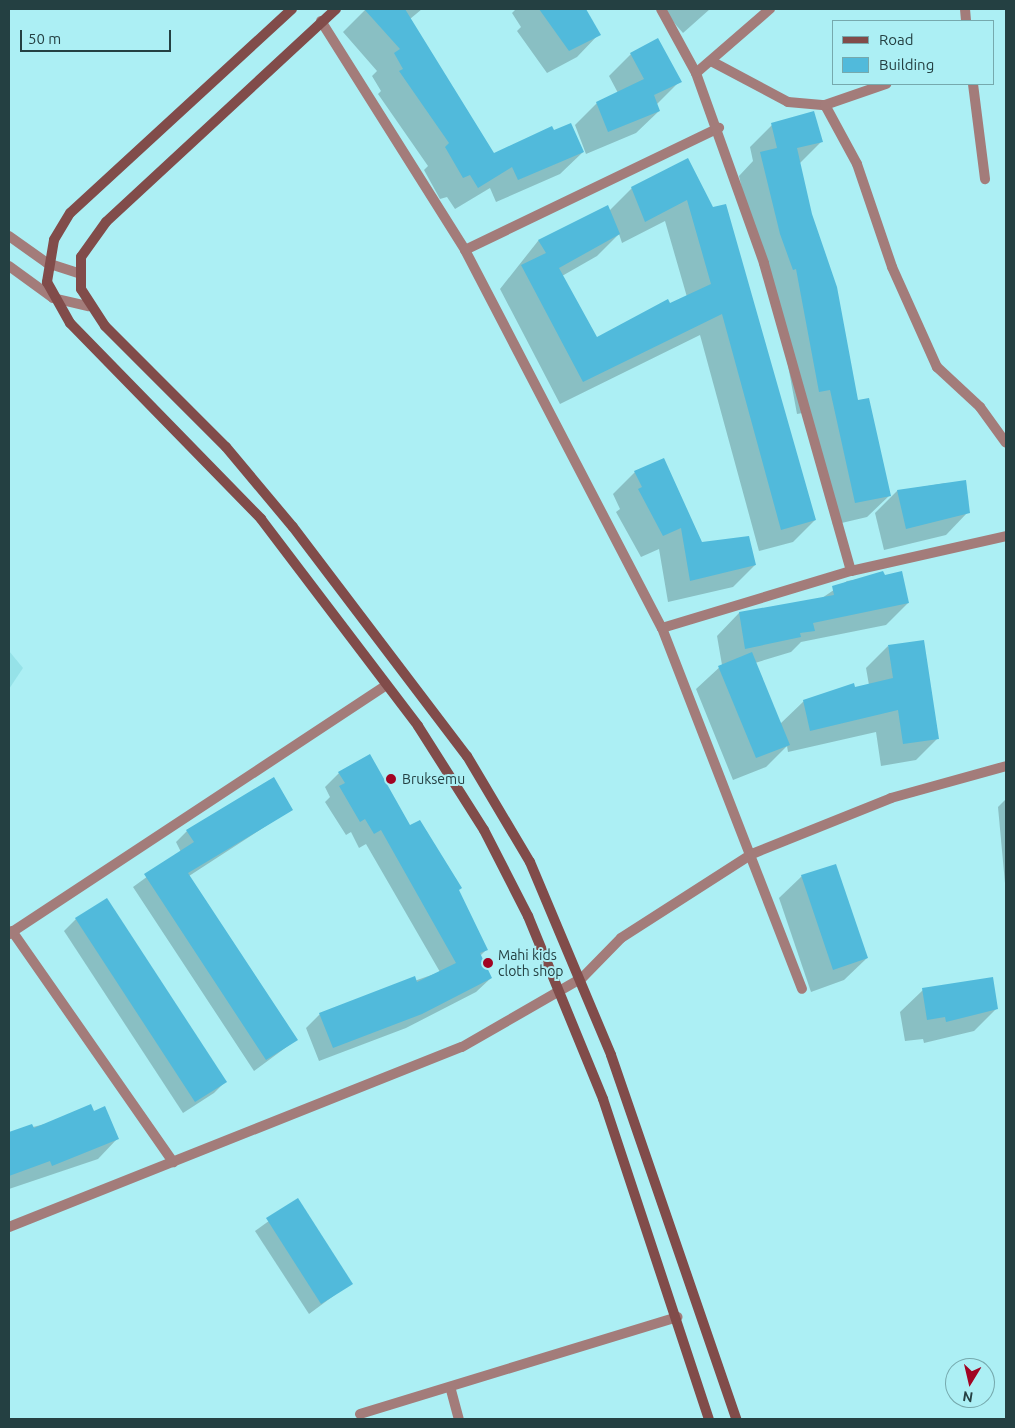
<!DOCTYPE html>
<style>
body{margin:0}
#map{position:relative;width:1015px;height:1428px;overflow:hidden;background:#aceff4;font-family:Ubuntu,sans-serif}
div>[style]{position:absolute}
.built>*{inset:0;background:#96e2e8}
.shadow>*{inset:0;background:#0003}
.building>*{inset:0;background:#51badb}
.street>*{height:10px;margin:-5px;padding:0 5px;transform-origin:5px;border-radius:5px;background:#a37c7a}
.secondary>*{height:10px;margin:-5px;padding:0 5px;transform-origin:5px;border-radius:5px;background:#814c4a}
.dots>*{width:14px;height:14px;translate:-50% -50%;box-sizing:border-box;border:2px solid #aceff4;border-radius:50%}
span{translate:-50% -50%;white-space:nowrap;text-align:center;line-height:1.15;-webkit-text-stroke:4px #aceff4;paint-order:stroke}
.poi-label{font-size:14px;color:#244042}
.left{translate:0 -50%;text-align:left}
.frame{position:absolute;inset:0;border:10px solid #244042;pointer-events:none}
.legend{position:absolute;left:832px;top:20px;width:162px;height:65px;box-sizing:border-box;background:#aceff4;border:1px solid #76a9ad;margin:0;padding:6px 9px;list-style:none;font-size:15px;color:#244042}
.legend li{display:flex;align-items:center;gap:10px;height:25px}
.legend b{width:25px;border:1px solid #76a9ad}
.north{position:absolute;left:945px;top:1358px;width:50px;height:50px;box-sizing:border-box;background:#aceff4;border:1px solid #76a9ad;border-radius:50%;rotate:189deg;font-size:14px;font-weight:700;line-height:20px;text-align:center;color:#244042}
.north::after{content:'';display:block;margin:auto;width:18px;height:22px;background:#a20422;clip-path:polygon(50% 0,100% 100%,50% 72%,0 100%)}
.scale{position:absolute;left:20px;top:30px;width:151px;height:22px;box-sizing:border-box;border:2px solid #244042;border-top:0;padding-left:6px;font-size:15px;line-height:18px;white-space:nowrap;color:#244042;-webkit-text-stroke:4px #aceff4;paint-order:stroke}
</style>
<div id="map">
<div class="built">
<div style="clip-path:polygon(9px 651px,23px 668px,9px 689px)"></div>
</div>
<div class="shadow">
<div style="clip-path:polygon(366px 9px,422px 9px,410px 19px,493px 155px,554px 132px,583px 152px,560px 174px,496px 202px,490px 188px,455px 209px,447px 197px,440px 199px,424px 170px,428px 166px,378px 94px,381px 91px,372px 76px,377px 71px,343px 32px)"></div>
<div style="clip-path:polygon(516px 9px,584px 9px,599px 34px,577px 57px,547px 73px,517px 31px,521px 27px,512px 13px)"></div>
<div style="clip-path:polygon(662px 9px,710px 9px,683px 33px)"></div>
<div style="clip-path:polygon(631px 54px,680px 81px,656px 105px,659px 111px,636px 133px,586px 154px,575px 125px,597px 103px,618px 93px,609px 76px)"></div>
<div style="clip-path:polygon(772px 125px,821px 142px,799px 164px,857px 402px,890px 495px,867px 517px,833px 525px,808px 412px,797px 414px,774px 290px,758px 257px,739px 176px,753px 161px,750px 147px)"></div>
<div style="clip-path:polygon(evenodd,687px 160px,815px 520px,793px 542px,759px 551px,700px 335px,560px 404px,500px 289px,538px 241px,607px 207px,609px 211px,632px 188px,687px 160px,665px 221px,687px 297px,597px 339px,562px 276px,597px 256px,619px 234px,622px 243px,665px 221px)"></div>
<div style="clip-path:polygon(635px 472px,701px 544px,755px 565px,733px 587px,668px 602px,659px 549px,641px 557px,616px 512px,620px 509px,613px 494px)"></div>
<div style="clip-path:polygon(946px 483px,968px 512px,946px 535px,884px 550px,875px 513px,897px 491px)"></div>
<div style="clip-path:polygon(901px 573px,908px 603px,886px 625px,801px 642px,791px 652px,755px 663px,780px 724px,804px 701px,869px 685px,866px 668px,888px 646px,938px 738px,916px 760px,881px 766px,876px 732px,788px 752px,787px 746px,766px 767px,733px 780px,696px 689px,722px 665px,717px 636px,739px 613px,822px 598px,847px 581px)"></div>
<div style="clip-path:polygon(339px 773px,410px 827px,457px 890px,486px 950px,480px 956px,491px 978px,476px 992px,406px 1028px,319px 1061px,306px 1028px,320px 1014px,440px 972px,366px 844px,359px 848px,351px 832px,346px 835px,325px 802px,330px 797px,325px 787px)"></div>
<div style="clip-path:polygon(1006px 799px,1006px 894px,998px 807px)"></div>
<div style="clip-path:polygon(292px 809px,189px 876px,296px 1040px,254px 1071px,133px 887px,181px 852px,176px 842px,187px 831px)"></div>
<div style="clip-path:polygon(802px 876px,867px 958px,844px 980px,811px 992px,779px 898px)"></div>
<div style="clip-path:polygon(76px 919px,225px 1082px,214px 1093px,183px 1113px,64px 931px)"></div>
<div style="clip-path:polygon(923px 990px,997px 1008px,974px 1031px,924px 1043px,923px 1039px,905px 1041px,900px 1012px)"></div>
<div style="clip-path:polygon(93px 1112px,117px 1139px,98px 1159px,9px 1189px,9px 1133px)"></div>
<div style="clip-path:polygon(298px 1200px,351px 1283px,309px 1314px,255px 1231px)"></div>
</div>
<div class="building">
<div style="clip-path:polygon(364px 9px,405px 9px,494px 153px,552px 126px,554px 130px,571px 123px,584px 152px,518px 180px,512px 167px,478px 188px,470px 175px,463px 178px,445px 147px,449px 143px,399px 71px,403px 69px,394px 53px,400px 49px)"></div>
<div style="clip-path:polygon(539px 9px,586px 9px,601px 35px,569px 51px)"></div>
<div style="clip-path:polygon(658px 38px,682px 82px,654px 95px,660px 111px,608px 132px,596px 102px,644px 79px,630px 53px)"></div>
<div style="clip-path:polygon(814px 111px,823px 142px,797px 148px,812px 214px,837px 287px,858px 400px,869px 398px,891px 496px,855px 503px,830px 390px,819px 392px,796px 269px,793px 270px,780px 234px,760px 152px,777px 148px,771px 123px)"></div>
<div style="clip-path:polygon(688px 158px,713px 207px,726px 204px,816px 520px,781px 530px,722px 314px,583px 382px,521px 265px,546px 253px,538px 240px,608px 205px,620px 234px,559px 268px,597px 337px,668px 299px,670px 303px,711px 284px,687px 200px,645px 222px,631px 187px)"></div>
<div style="clip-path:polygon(664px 458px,702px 542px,749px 536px,756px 565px,690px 581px,681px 528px,663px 536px,638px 489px,642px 487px,634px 471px)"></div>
<div style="clip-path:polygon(966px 480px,970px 513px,906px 529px,897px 490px)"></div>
<div style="clip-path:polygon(883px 571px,885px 575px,902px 571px,909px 603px,813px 623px,815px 631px,800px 633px,801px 637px,745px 649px,739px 612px,834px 595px,832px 586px)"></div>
<div style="clip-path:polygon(924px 640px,939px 739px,903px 744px,898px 710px,810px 731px,803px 700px,854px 683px,855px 687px,893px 678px,888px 645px)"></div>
<div style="clip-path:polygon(752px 652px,790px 745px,756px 758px,718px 666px)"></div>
<div style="clip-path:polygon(370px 754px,410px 825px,420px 820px,462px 888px,459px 890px,488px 950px,480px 953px,492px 978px,422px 1014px,333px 1048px,319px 1013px,415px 976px,417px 982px,456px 963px,381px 830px,374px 834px,365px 819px,360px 822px,339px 786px,345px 783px,338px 772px)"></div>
<div style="clip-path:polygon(274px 777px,293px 810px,188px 873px,298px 1040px,266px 1060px,144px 874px,194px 842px,186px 830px)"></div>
<div style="clip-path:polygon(836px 864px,868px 958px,833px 970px,801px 875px)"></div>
<div style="clip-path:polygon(107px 898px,227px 1082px,195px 1102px,75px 918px)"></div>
<div style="clip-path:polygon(993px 977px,998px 1009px,946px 1022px,945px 1017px,927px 1020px,922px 988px)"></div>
<div style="clip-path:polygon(91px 1104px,94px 1111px,105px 1106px,119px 1139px,52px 1166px,50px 1161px,9px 1176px,9px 1132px,32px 1124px,34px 1128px)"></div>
<div style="clip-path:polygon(298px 1198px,353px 1284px,321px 1304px,266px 1218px)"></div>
</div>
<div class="street">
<div style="left:661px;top:9px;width:73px;rotate:61.3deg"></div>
<div style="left:965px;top:9px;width:12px;rotate:85deg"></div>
<div style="left:321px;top:21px;width:271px;rotate:57.8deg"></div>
<div style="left:465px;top:250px;width:426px;rotate:62.5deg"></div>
<div style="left:662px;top:628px;width:387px;rotate:68.8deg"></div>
<div style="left:711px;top:61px;width:87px;rotate:28deg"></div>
<div style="left:788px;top:102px;width:37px;rotate:5deg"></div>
<div style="left:825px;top:105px;width:67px;rotate:61.5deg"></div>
<div style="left:857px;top:164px;width:109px;rotate:71.2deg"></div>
<div style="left:892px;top:267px;width:110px;rotate:65.8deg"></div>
<div style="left:937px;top:367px;width:59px;rotate:42.9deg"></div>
<div style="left:980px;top:407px;width:44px;rotate:54.2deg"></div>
<div style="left:973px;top:84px;width:96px;rotate:82.8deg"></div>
<div style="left:825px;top:105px;width:65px;rotate:-19deg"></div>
<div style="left:9px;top:236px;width:47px;rotate:35.4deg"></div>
<div style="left:47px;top:263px;width:35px;rotate:18deg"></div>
<div style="left:465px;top:250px;width:282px;rotate:-25.7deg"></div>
<div style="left:9px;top:266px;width:54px;rotate:36deg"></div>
<div style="left:53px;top:298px;width:37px;rotate:13deg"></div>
<div style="left:851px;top:571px;width:159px;rotate:-12.7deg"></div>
<div style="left:662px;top:628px;width:197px;rotate:-16.8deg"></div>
<div style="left:851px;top:571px;width:320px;rotate:-105.8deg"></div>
<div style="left:764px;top:263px;width:202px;rotate:-109.7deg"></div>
<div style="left:696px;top:73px;width:98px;rotate:-40.9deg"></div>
<div style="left:12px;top:931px;width:282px;rotate:55.1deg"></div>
<div style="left:9px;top:934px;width:452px;rotate:-33.4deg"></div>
<div style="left:9px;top:1227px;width:487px;rotate:-21.7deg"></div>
<div style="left:462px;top:1047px;width:138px;rotate:-29.9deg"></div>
<div style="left:582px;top:978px;width:56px;rotate:-45.7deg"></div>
<div style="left:621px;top:938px;width:156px;rotate:-32.7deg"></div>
<div style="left:752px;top:854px;width:150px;rotate:-21.9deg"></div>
<div style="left:891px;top:798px;width:119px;rotate:-15.5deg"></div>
<div style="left:451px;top:1390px;width:30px;rotate:75deg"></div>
<div style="left:360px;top:1414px;width:332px;rotate:-17deg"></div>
</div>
<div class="secondary">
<div style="left:292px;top:9px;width:301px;rotate:137.4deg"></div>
<div style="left:70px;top:213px;width:31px;rotate:121deg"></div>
<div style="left:54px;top:240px;width:43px;rotate:99.5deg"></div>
<div style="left:47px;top:282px;width:47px;rotate:60.7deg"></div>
<div style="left:70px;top:323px;width:274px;rotate:45.7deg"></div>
<div style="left:261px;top:519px;width:260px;rotate:52.8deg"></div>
<div style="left:418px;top:726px;width:123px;rotate:57.6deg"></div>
<div style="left:484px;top:830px;width:97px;rotate:62.9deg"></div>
<div style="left:528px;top:916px;width:198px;rotate:67.7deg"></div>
<div style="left:603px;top:1099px;width:337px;rotate:71.7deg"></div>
<div style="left:336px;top:9px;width:313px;rotate:137.2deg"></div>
<div style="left:106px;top:222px;width:43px;rotate:125.5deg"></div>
<div style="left:81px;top:257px;width:32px;rotate:90deg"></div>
<div style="left:81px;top:289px;width:44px;rotate:57deg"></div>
<div style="left:105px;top:326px;width:171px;rotate:45deg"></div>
<div style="left:226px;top:447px;width:104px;rotate:50.1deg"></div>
<div style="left:293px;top:527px;width:288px;rotate:52.8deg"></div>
<div style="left:467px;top:756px;width:123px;rotate:59.3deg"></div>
<div style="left:530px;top:862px;width:209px;rotate:67.2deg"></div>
<div style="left:611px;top:1055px;width:385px;rotate:71deg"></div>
</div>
<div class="dots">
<div style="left:391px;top:779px;background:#a20422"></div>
<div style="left:488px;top:963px;background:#a20422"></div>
</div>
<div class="poi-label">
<span class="left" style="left:402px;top:779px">Bruksemu</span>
<span class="left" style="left:498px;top:963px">Mahi kids<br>cloth shop</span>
</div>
<div class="frame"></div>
<ul class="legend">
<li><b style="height:6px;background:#814c4a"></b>Road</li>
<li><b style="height:14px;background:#51badb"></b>Building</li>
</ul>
<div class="north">N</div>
<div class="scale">50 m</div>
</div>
